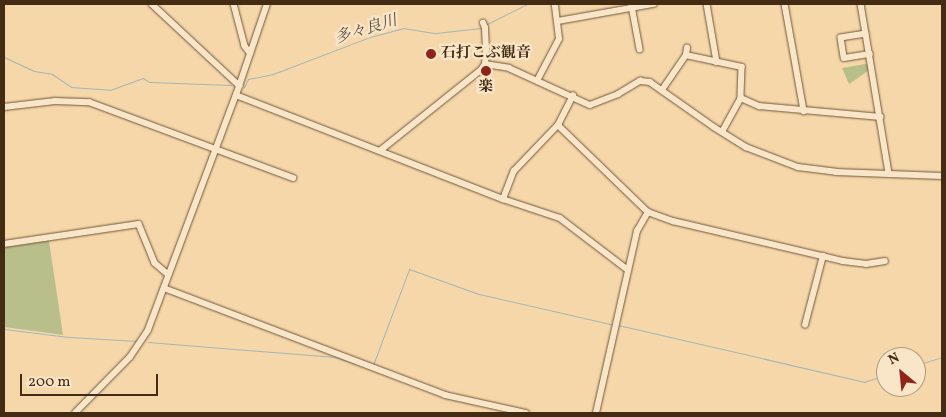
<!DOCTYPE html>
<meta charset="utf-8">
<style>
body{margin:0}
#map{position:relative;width:946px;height:417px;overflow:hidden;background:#f6d7aa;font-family:Vollkorn,"Noto Serif JP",serif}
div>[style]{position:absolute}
.green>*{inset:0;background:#b8bf8b}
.stream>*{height:1px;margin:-0.5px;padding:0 0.5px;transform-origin:0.5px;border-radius:0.5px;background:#a3b6b5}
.roads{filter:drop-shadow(0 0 1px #70573a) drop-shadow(0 0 1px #70573a)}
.minor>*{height:5.5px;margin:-2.75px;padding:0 2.75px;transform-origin:2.75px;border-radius:2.75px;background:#f9e5c8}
.dots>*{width:14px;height:14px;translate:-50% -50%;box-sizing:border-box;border:2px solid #f9e5c8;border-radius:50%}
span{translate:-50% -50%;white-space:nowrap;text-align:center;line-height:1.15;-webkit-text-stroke:4.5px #f9e5c8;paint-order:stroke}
.poi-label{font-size:15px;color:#442c14;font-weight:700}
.left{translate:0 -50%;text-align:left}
.water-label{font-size:16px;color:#5c4e3c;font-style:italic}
.frame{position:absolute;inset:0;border:5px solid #442c14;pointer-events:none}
.north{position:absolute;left:876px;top:347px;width:50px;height:50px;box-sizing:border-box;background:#f9e5c8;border:1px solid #b19b80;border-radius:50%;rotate:332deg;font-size:14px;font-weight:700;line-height:20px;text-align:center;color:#442c14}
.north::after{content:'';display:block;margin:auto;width:18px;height:22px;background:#8f2418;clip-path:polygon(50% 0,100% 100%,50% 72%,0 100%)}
.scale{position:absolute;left:20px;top:374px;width:138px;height:22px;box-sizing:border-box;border:2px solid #442c14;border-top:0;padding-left:6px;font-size:15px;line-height:18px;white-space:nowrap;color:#442c14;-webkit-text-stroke:4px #f9e5c8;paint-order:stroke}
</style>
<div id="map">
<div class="green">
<div style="clip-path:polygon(871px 63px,871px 69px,849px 84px,842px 68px)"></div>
<div style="clip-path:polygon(47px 240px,49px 241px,63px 335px,4px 327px,4px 246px)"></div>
</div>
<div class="stream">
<div style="left:487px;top:24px;width:45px;rotate:-26.6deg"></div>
<div style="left:4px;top:57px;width:33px;rotate:25deg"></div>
<div style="left:34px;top:71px;width:18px;rotate:9deg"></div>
<div style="left:52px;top:74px;width:23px;rotate:34deg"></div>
<div style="left:71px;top:87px;width:39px;rotate:4deg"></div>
<div style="left:110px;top:90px;width:35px;rotate:-20deg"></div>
<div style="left:143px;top:78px;width:7px;rotate:34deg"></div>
<div style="left:149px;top:82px;width:82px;rotate:2.1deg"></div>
<div style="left:244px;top:87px;width:9px;rotate:-63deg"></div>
<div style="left:248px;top:79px;width:25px;rotate:-11deg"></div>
<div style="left:273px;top:74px;width:104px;rotate:-20.9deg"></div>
<div style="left:370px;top:37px;width:34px;rotate:-15deg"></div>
<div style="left:403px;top:28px;width:33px;rotate:9deg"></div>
<div style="left:436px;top:33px;width:45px;rotate:-6.3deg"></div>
<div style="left:618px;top:325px;width:253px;rotate:13deg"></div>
<div style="left:864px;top:382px;width:23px;rotate:-18deg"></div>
<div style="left:4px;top:329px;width:65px;rotate:7deg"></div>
<div style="left:69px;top:337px;width:68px;rotate:3.4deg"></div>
<div style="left:148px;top:342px;width:188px;rotate:4.6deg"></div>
<div style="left:335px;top:357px;width:38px;rotate:18deg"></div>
<div style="left:373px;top:365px;width:103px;rotate:-69.4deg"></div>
<div style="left:409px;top:269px;width:74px;rotate:19.7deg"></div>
<div style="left:479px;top:294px;width:139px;rotate:12.9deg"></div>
<div style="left:916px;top:365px;width:27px;rotate:-17deg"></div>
</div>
<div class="roads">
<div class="minor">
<div style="left:152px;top:4px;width:120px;rotate:43deg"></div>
<div style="left:234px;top:4px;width:43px;rotate:75.3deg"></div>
<div style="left:245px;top:46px;width:9px;rotate:54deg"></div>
<div style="left:707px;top:4px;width:59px;rotate:80.2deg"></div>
<div style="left:785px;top:4px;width:109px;rotate:79.9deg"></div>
<div style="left:861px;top:4px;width:172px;rotate:80.6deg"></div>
<div style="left:632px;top:6px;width:44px;rotate:79.5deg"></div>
<div style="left:558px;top:21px;width:97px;rotate:-10.1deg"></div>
<div style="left:866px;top:34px;width:25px;rotate:171deg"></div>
<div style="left:841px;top:38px;width:20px;rotate:81deg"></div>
<div style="left:844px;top:58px;width:26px;rotate:-9deg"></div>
<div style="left:686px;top:55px;width:57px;rotate:12.1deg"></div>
<div style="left:742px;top:67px;width:31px;rotate:92deg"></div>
<div style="left:741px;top:98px;width:20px;rotate:24deg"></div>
<div style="left:759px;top:106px;width:122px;rotate:5.2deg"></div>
<div style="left:485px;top:64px;width:24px;rotate:9deg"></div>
<div style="left:509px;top:68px;width:89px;rotate:24.6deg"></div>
<div style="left:590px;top:105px;width:30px;rotate:-21deg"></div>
<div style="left:618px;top:94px;width:26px;rotate:-31deg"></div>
<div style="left:640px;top:81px;width:10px;rotate:6deg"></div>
<div style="left:650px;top:82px;width:78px;rotate:35.1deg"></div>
<div style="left:714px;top:127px;width:38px;rotate:32deg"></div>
<div style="left:746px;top:147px;width:56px;rotate:21deg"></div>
<div style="left:798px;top:167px;width:38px;rotate:7deg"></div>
<div style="left:836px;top:172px;width:106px;rotate:2.2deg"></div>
<div style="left:538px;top:79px;width:45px;rotate:-62.3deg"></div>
<div style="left:559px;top:39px;width:35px;rotate:-97deg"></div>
<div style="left:662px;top:90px;width:42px;rotate:-55.6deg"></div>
<div style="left:686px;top:55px;width:7px;rotate:-82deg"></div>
<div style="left:236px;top:95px;width:287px;rotate:21.3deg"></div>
<div style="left:503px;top:199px;width:60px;rotate:18.4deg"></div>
<div style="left:560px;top:218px;width:86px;rotate:37.4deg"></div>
<div style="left:4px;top:107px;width:51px;rotate:-6.7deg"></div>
<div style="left:55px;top:101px;width:34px;rotate:2deg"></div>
<div style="left:89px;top:102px;width:218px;rotate:20.4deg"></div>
<div style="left:558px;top:125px;width:125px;rotate:44deg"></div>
<div style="left:648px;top:212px;width:27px;rotate:20deg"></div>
<div style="left:673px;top:221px;width:175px;rotate:13.2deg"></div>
<div style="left:843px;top:261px;width:23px;rotate:7deg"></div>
<div style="left:866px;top:264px;width:19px;rotate:-9deg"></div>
<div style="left:722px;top:132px;width:39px;rotate:-61deg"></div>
<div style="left:381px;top:150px;width:128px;rotate:-38.7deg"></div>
<div style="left:481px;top:70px;width:7px;rotate:-56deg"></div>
<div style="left:485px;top:64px;width:16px;rotate:-86deg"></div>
<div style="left:486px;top:48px;width:20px;rotate:-93deg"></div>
<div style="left:485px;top:28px;width:5px;rotate:-112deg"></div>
<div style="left:503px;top:199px;width:30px;rotate:-69deg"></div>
<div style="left:514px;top:171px;width:64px;rotate:-46.3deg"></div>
<div style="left:558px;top:125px;width:33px;rotate:-63deg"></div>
<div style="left:4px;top:244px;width:136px;rotate:-8.4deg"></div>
<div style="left:139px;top:224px;width:42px;rotate:67.7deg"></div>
<div style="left:155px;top:263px;width:18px;rotate:41deg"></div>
<div style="left:164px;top:288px;width:301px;rotate:20.8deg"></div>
<div style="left:445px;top:395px;width:83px;rotate:12.5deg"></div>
<div style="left:805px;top:325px;width:71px;rotate:-75.4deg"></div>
<div style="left:75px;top:413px;width:78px;rotate:-45.5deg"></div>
<div style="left:130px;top:357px;width:32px;rotate:-56deg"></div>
<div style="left:148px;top:330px;width:251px;rotate:-69.5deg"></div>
<div style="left:236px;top:95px;width:96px;rotate:-71.2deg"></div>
<div style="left:596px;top:413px;width:187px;rotate:-77.3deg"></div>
<div style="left:637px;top:231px;width:22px;rotate:-60deg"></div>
</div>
</div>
<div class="dots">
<div style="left:431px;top:54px;background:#8f2418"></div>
<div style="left:486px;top:71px;background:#8f2418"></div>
</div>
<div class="poi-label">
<span class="left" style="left:441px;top:54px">石打こぶ観音</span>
<span style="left:486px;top:88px">楽</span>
</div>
<div class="water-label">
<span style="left:366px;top:30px;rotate:-17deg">多々良川</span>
</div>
<div class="frame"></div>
<div class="north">N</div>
<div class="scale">200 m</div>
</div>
